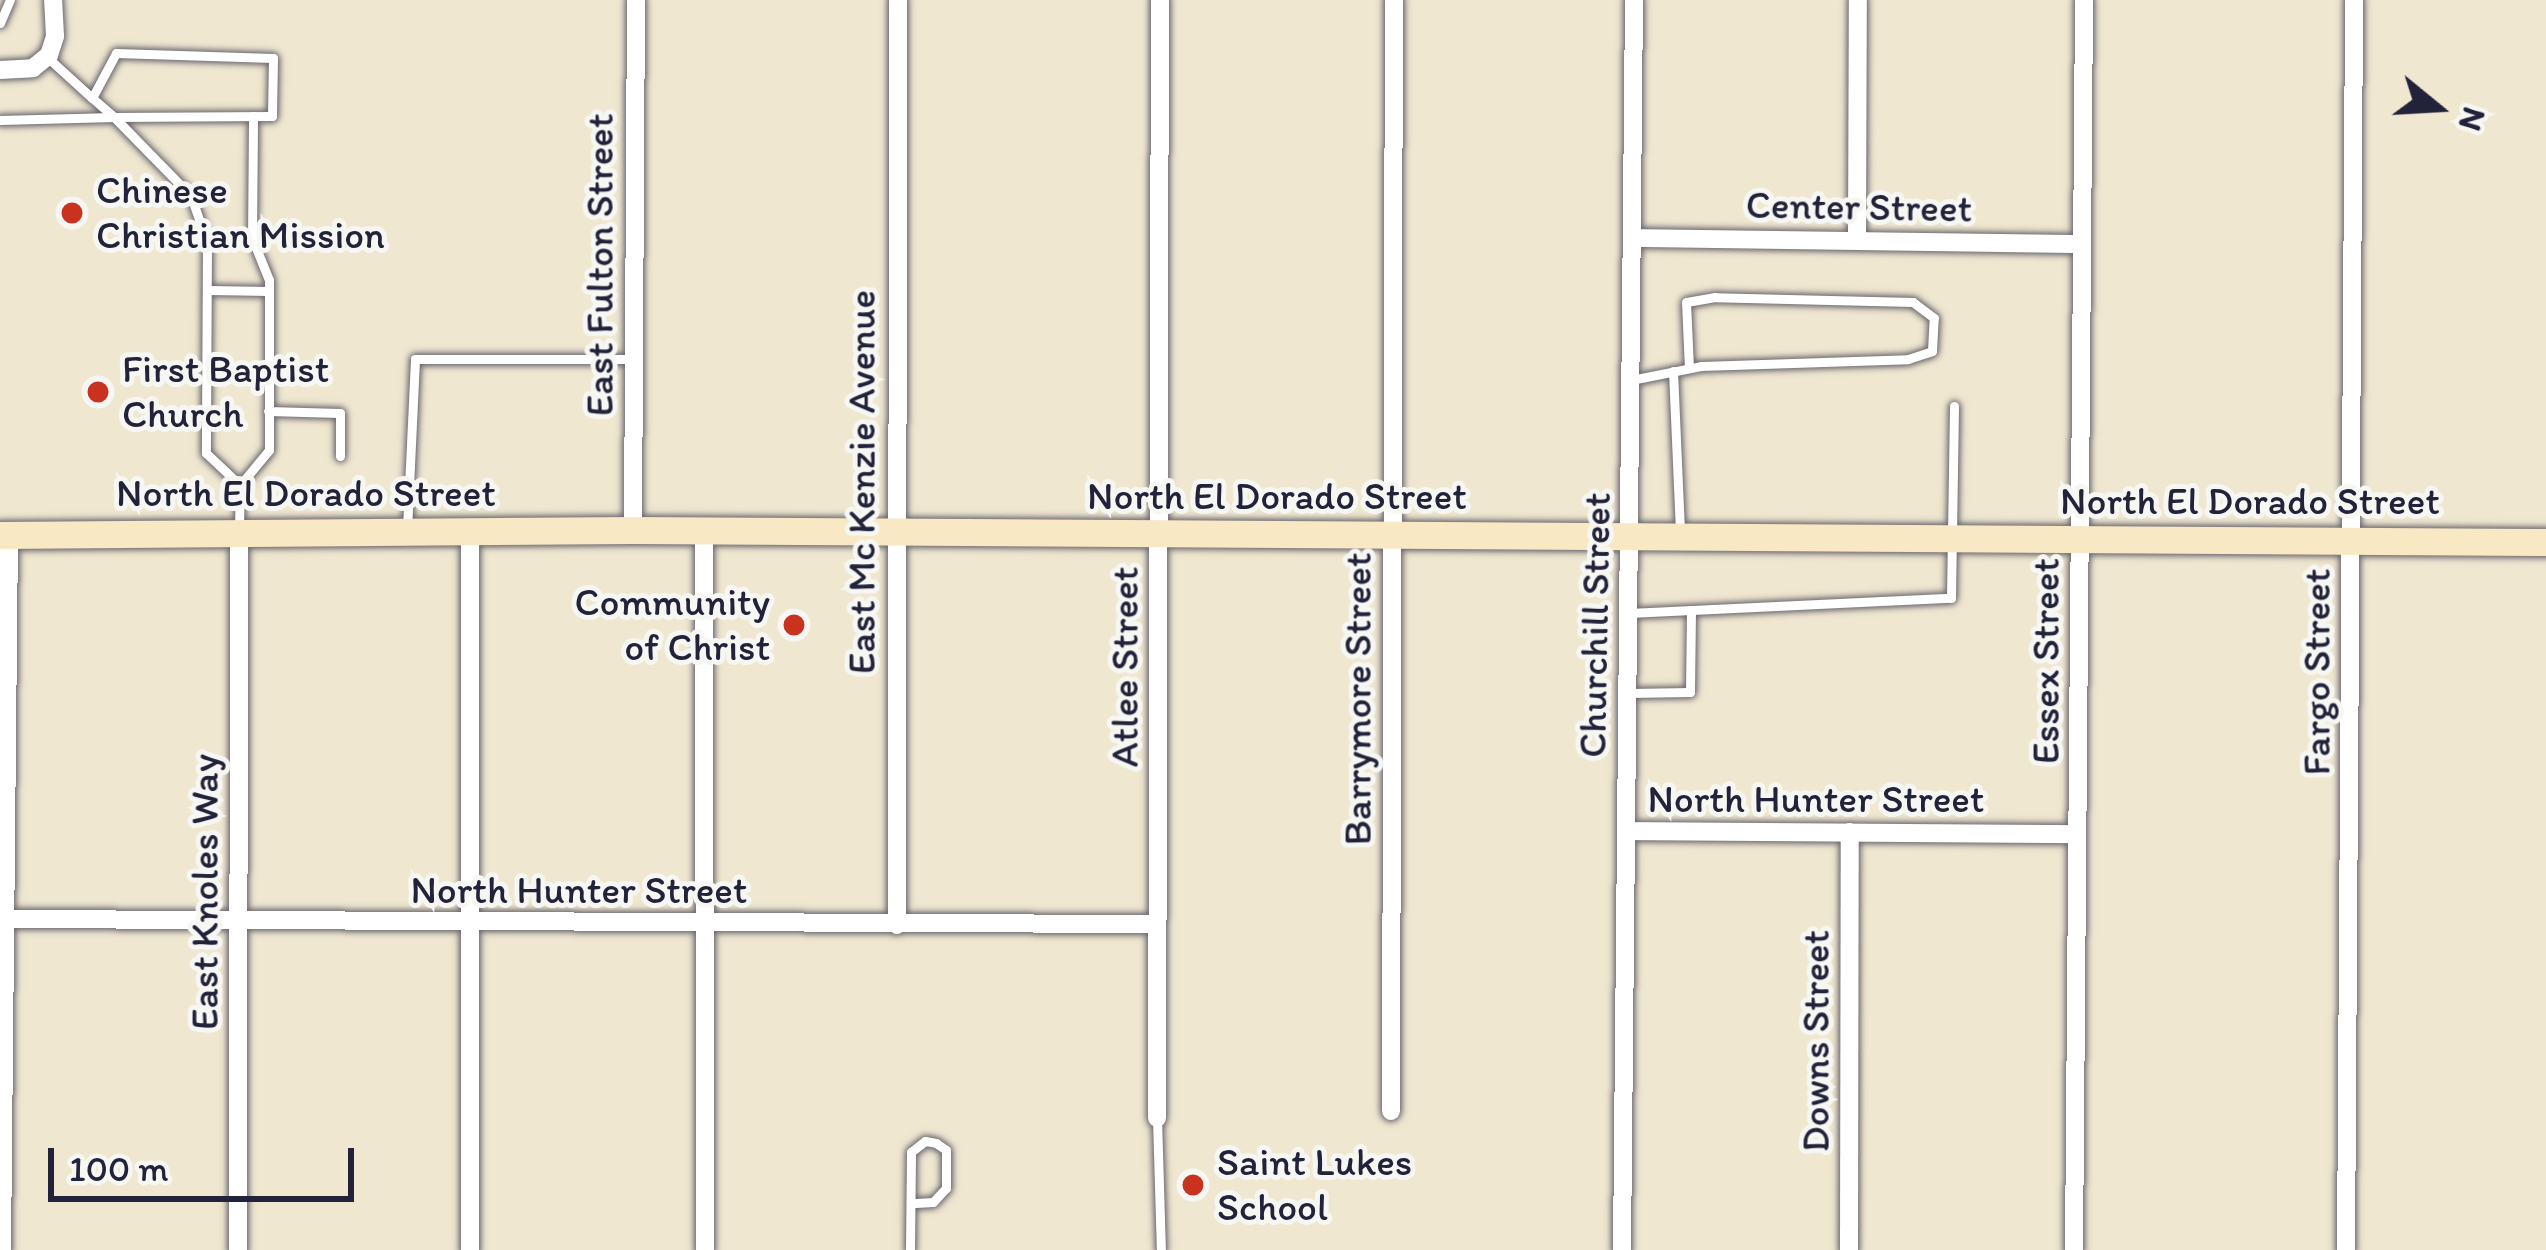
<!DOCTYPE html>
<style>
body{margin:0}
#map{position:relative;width:2546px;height:1250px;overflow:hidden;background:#efe7d0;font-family:Itim,sans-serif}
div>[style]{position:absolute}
.roads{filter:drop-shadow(0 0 3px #6a676f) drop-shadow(0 0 3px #6a676f)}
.lane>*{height:9px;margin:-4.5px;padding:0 4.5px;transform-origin:4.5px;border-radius:4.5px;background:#fff}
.street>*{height:18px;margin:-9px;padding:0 9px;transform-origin:9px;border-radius:9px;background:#fff}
.secondary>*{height:27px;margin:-13.5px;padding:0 13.5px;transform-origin:13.5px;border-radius:13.5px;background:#f8e8c3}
.dots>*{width:33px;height:33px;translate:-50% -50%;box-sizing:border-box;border:6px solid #f6f6f2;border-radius:50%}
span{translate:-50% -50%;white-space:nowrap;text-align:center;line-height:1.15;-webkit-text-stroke:10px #f6f6f2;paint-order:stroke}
.poi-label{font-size:39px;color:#22223b}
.left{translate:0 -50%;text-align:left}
.right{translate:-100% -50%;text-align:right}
.street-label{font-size:39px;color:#22223b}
.north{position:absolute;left:2378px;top:48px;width:120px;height:120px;-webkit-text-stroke:9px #f6f6f2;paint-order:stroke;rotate:108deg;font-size:33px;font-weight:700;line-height:48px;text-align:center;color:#22223b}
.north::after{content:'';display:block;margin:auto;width:42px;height:54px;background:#22223b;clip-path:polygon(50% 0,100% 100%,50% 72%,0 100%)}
.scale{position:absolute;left:48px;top:1148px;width:306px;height:54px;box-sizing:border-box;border:6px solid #22223b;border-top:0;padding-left:15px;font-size:36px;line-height:42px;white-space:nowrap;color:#22223b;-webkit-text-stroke:9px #f6f6f2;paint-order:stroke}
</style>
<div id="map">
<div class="roads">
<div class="lane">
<div style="left:0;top:23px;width:25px;rotate:-67deg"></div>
<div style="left:47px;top:57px;width:61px;rotate:42.3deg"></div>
<div style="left:92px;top:98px;width:51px;rotate:-61.9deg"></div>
<div style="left:116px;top:53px;width:157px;rotate:1.8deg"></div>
<div style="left:273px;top:58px;width:58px;rotate:91deg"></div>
<div style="left:272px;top:116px;width:158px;rotate:179.6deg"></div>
<div style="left:114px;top:117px;width:29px;rotate:-139deg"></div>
<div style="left:0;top:120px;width:114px;rotate:-1.5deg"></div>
<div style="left:114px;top:117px;width:110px;rotate:45.7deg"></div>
<div style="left:191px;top:196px;width:50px;rotate:71.2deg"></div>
<div style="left:207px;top:243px;width:210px;rotate:90.3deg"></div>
<div style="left:206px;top:453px;width:47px;rotate:43.3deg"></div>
<div style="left:208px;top:290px;width:61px;rotate:0.9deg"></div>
<div style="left:1673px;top:371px;width:159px;rotate:87.5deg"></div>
<div style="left:1631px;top:380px;width:71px;rotate:-11.3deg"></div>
<div style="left:1701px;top:366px;width:207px;rotate:-1.9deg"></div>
<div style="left:1908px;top:359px;width:25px;rotate:-18deg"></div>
<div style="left:1932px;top:351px;width:33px;rotate:-87deg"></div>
<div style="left:1934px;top:318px;width:26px;rotate:-143deg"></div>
<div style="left:1913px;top:302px;width:198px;rotate:-178.6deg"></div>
<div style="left:1715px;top:297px;width:29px;rotate:170deg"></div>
<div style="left:1686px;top:302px;width:66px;rotate:87.4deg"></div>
<div style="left:268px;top:411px;width:72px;rotate:1.6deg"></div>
<div style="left:340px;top:413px;width:43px;rotate:90deg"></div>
<div style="left:239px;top:528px;width:43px;rotate:-88.7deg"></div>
<div style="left:240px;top:485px;width:45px;rotate:-50.4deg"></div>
<div style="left:269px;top:450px;width:170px;rotate:-90deg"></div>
<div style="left:269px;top:280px;width:45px;rotate:-112deg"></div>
<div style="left:252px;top:238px;width:122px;rotate:-89.5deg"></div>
<div style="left:407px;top:529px;width:170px;rotate:-87.3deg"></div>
<div style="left:415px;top:359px;width:215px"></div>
<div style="left:1628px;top:613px;width:323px;rotate:-2.7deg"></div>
<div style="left:1951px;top:598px;width:192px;rotate:-89.1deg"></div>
<div style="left:1628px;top:693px;width:62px;rotate:-0.9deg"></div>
<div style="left:1690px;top:692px;width:82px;rotate:-89.3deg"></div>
<div style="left:1157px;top:1118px;width:132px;rotate:88.3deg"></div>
<div style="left:910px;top:1250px;width:98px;rotate:-89.4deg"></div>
<div style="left:911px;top:1152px;width:18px;rotate:-38deg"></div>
<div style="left:925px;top:1141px;width:11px;rotate:10deg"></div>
<div style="left:936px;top:1143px;width:12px;rotate:35deg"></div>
<div style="left:946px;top:1150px;width:38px;rotate:90deg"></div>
<div style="left:946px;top:1188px;width:19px;rotate:133deg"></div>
<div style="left:933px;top:1202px;width:22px;rotate:177deg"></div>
</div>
<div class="street">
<div style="left:0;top:70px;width:33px;rotate:-3deg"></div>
<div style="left:33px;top:68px;width:21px;rotate:-39deg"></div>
<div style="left:49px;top:55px;width:20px;rotate:-72deg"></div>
<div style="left:55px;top:36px;width:36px;rotate:-93deg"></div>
<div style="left:1857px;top:237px;width:237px;rotate:-89.8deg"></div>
<div style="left:1635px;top:238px;width:447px;rotate:0.8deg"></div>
<div style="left:633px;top:530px;width:530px;rotate:-89.68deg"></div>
<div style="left:704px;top:531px;width:719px;rotate:89.92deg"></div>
<div style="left:470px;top:534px;width:716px;rotate:90deg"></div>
<div style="left:1626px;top:831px;width:451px;rotate:0.4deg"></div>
<div style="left:0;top:919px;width:1157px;rotate:0.25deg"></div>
<div style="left:897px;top:925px;width:925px;rotate:-89.94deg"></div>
<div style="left:1391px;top:1111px;width:1111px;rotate:-89.85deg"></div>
<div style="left:1157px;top:1118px;width:1118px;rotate:-89.85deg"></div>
<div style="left:2px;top:1250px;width:719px;rotate:-89.44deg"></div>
<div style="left:238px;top:1250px;width:717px;rotate:-89.92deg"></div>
<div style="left:1622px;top:1250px;width:1250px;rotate:-89.45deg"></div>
<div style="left:1849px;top:1250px;width:418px;rotate:-89.9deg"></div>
<div style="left:2074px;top:1250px;width:1250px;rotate:-89.54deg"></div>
<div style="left:2346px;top:1250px;width:1250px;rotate:-89.63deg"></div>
</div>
<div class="secondary">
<div style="left:0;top:535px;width:633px;rotate:-0.45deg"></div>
<div style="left:633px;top:530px;width:1913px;rotate:0.36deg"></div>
</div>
</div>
<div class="dots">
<div style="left:72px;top:213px;background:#c8321e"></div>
<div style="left:98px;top:392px;background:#c8321e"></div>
<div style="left:794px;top:625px;background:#c8321e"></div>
<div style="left:1193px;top:1185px;background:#c8321e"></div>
</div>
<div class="poi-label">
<span class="left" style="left:96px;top:213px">Chinese<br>Christian Mission</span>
<span class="left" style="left:122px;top:392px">First Baptist<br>Church</span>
<span class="right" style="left:770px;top:625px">Community<br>of Christ</span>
<span class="left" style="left:1217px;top:1185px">Saint Lukes<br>School</span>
</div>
<div class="street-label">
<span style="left:1859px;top:207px;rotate:1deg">Center Street</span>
<span style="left:600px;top:265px;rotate:-90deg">East Fulton Street</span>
<span style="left:862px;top:482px;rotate:-90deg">East Mc Kenzie Avenue</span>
<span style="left:306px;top:493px">North El Dorado Street</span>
<span style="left:1277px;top:496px">North El Dorado Street</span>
<span style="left:2250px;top:501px">North El Dorado Street</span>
<span style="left:1595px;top:625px;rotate:-89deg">Churchill Street</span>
<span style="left:2046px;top:661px;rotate:-90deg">Essex Street</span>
<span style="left:1125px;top:667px;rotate:-90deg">Atlee Street</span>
<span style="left:2317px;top:672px;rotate:-90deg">Fargo Street</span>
<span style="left:1358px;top:699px;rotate:-90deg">Barrymore Street</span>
<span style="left:1816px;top:799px">North Hunter Street</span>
<span style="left:579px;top:890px">North Hunter Street</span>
<span style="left:205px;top:892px;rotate:-90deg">East Knoles Way</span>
<span style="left:1816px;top:1041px;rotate:-90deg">Downs Street</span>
</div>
<div class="north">N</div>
<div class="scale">100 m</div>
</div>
